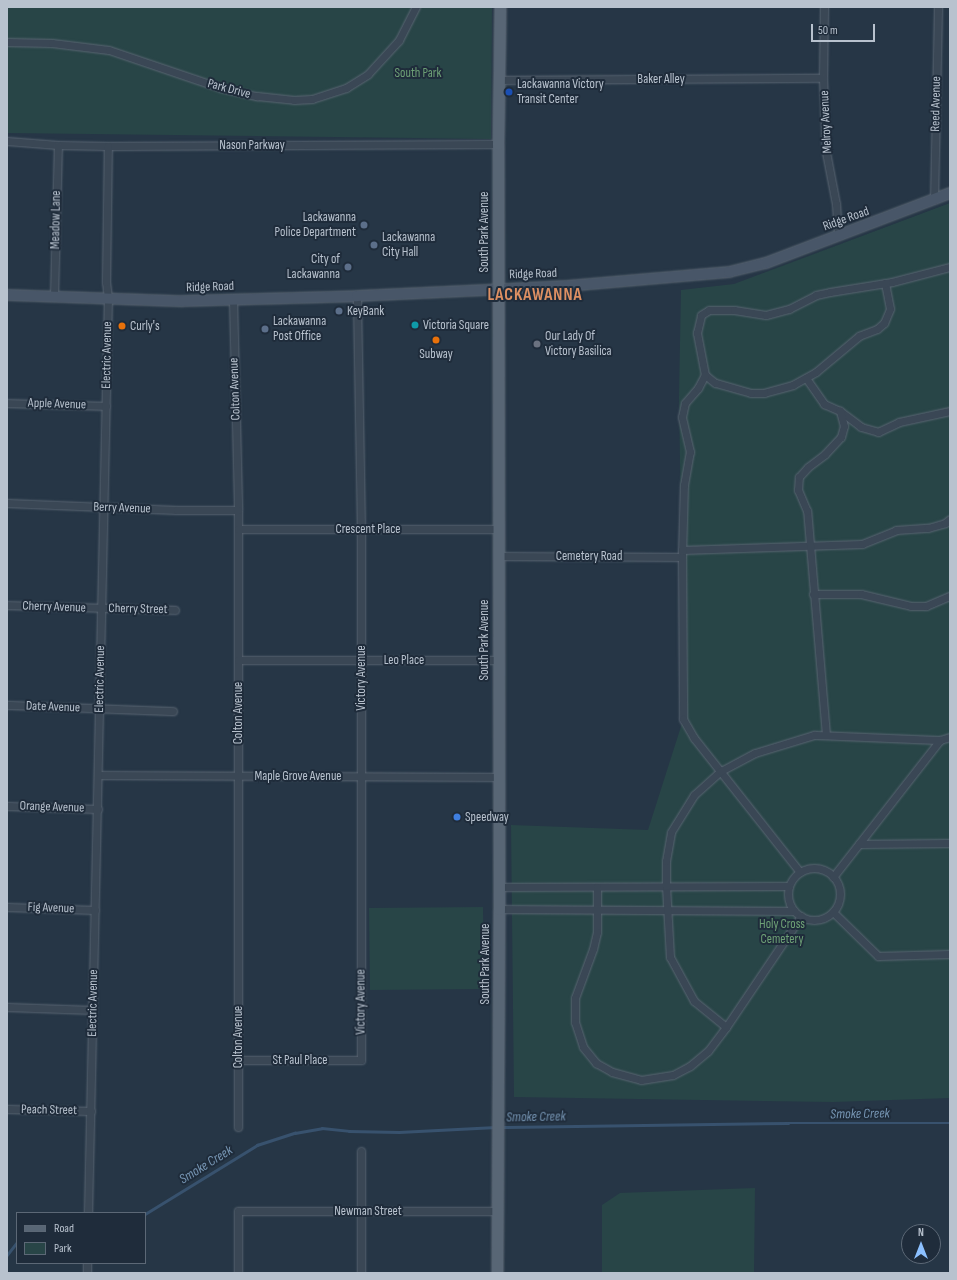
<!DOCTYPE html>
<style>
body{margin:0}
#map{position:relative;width:957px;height:1280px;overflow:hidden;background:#263646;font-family:"Sofia Sans Condensed",sans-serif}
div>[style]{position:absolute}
.green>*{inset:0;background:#284547}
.stream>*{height:2.5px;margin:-1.25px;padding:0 1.25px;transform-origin:1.25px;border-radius:1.25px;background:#38526e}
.roads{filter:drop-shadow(0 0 1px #596572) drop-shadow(0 0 1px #596572)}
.minor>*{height:7px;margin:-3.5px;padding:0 3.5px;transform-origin:3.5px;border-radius:3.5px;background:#3a4755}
.minor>.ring{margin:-3.5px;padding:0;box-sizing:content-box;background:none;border:7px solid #3a4755;border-radius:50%}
.secondary>*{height:10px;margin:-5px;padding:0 5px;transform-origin:5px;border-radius:5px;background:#485668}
.primary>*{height:11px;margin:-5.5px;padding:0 5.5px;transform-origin:5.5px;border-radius:5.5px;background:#586675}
.dots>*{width:11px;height:11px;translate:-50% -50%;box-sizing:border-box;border:2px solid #1f2c3b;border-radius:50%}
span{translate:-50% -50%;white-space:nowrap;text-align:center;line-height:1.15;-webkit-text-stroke:4px #1f2c3b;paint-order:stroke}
.park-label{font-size:13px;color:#6ea176}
.street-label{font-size:13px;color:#b8c2ce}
.poi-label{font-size:13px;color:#b8c2ce}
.left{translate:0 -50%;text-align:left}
.right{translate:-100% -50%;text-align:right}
.water-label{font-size:14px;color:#7695b3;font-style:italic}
.district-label{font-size:17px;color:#de9063;font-weight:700;letter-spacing:1px}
.frame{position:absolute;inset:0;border:8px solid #b8c2ce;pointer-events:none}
.legend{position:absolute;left:16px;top:1212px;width:130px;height:52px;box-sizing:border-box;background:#1f2c3b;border:1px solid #5c6876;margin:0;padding:5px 7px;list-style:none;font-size:12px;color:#b8c2ce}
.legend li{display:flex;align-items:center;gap:8px;height:20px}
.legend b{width:20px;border:1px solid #5c6876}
.north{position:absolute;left:901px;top:1224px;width:40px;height:40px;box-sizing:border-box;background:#1f2c3b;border:1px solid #5c6876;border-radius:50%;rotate:0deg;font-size:11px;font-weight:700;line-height:16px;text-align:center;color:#b8c2ce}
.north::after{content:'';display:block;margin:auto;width:14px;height:18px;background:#8cc0ff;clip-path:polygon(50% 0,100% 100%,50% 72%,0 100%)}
.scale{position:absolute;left:811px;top:24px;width:64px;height:18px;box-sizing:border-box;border:2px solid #b8c2ce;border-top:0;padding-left:5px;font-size:12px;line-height:14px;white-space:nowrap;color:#b8c2ce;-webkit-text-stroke:3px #1f2c3b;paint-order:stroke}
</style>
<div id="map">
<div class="green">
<div style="clip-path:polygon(7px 7px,492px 7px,491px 139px,7px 133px)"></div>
<div style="clip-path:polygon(950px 203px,950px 1098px,833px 1102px,514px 1097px,511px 825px,648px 830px,684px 717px,679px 397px,681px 290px,734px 284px)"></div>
<div style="clip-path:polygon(483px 907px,484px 989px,370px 990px,369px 908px)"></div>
<div style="clip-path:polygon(755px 1188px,754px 1273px,602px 1273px,602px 1205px,620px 1193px)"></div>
</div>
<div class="stream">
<div style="left:501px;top:1127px;width:287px;rotate:-0.8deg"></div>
<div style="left:788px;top:1123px;width:162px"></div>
<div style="left:145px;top:1214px;width:132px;rotate:-31.6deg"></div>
<div style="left:257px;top:1145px;width:40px;rotate:-18deg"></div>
<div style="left:295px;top:1133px;width:27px;rotate:-10deg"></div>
<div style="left:322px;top:1128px;width:27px;rotate:6deg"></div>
<div style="left:349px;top:1131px;width:50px;rotate:1.1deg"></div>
<div style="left:399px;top:1132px;width:97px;rotate:-3deg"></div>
<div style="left:7px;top:1255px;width:16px;rotate:-52deg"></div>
</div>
<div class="roads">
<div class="minor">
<div style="left:824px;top:7px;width:71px;rotate:90.8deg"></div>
<div style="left:823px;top:78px;width:74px;rotate:87.7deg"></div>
<div style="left:826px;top:152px;width:53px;rotate:79.1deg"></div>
<div style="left:836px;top:204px;width:32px;rotate:86deg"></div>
<div style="left:7px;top:42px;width:45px;rotate:1.3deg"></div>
<div style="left:52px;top:43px;width:57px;rotate:7deg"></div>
<div style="left:109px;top:50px;width:118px;rotate:18.7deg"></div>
<div style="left:221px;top:88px;width:37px;rotate:13deg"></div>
<div style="left:257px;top:96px;width:37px;rotate:6deg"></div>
<div style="left:294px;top:100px;width:18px;rotate:-3deg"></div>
<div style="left:312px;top:99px;width:36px;rotate:-18deg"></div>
<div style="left:346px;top:88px;width:26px;rotate:-32deg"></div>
<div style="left:368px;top:74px;width:46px;rotate:-47.6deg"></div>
<div style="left:399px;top:40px;width:37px;rotate:-63deg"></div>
<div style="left:498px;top:80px;width:325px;rotate:-0.4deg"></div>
<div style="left:7px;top:141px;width:51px;rotate:4.5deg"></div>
<div style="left:58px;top:145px;width:50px;rotate:1.1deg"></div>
<div style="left:108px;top:146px;width:390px;rotate:-0.3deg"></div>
<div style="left:934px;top:200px;width:193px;rotate:-88.8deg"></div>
<div style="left:885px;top:283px;width:26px;rotate:79deg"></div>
<div style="left:890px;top:309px;width:15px;rotate:113deg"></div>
<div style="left:884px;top:323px;width:9px;rotate:139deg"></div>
<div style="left:877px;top:329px;width:19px;rotate:159deg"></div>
<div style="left:859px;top:336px;width:56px;rotate:140.1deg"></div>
<div style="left:816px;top:372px;width:26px;rotate:151deg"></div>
<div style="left:793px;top:385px;width:30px;rotate:165deg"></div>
<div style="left:764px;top:393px;width:13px;rotate:180deg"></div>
<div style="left:751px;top:393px;width:37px;rotate:-164deg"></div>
<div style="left:715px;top:383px;width:13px;rotate:-141deg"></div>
<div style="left:705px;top:375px;width:43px;rotate:-100.8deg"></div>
<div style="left:697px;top:333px;width:18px;rotate:-77deg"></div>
<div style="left:701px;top:315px;width:9px;rotate:-32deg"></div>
<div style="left:709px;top:310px;width:25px"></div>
<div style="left:734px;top:310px;width:32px;rotate:9deg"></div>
<div style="left:766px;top:315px;width:24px;rotate:-15deg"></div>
<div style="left:789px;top:309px;width:30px;rotate:-27deg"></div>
<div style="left:816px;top:295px;width:14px;rotate:-12deg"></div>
<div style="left:830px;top:292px;width:63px;rotate:-9.2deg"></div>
<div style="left:892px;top:282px;width:60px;rotate:-14.5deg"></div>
<div style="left:54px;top:296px;width:151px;rotate:-88.5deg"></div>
<div style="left:233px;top:299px;width:211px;rotate:88.6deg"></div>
<div style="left:238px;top:510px;width:617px;rotate:90deg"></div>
<div style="left:806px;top:378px;width:32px;rotate:55deg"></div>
<div style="left:824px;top:404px;width:17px;rotate:24deg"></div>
<div style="left:840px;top:411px;width:26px;rotate:37deg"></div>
<div style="left:861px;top:427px;width:18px;rotate:16deg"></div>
<div style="left:878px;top:432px;width:23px;rotate:-25deg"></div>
<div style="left:899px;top:422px;width:52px;rotate:-12.2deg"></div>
<div style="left:7px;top:403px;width:99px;rotate:1.7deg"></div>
<div style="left:7px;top:503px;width:170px;rotate:2.4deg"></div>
<div style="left:177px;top:510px;width:61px"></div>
<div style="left:238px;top:529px;width:259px"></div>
<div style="left:682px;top:550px;width:180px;rotate:-1.9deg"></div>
<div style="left:862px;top:544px;width:37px;rotate:-22deg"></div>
<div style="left:896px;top:530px;width:32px;rotate:-4deg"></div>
<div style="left:928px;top:528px;width:18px;rotate:-16deg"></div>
<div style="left:945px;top:523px;width:6px;rotate:-39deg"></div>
<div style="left:682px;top:555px;width:70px;rotate:-88.4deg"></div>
<div style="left:684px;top:485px;width:34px;rotate:-80deg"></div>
<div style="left:690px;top:452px;width:36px;rotate:-103deg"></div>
<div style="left:682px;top:417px;width:14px;rotate:-78deg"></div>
<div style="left:685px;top:403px;width:20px;rotate:-49deg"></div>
<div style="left:698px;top:388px;width:15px;rotate:-62deg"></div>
<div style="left:498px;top:556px;width:184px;rotate:0.3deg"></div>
<div style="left:682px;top:557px;width:162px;rotate:89.6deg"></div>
<div style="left:683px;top:719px;width:22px;rotate:60deg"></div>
<div style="left:694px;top:738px;width:171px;rotate:51.7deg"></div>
<div style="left:813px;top:594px;width:48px"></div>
<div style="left:861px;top:594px;width:51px;rotate:13.5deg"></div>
<div style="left:911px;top:606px;width:15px"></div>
<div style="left:926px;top:606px;width:26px;rotate:-23deg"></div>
<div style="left:7px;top:605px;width:168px;rotate:1.7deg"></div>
<div style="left:238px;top:660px;width:260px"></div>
<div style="left:7px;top:705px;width:166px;rotate:2.1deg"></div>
<div style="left:826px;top:735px;width:225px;rotate:-94.8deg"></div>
<div style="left:807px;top:511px;width:23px;rotate:-113deg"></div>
<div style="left:798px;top:490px;width:13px;rotate:-86deg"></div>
<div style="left:799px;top:477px;width:13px;rotate:-48deg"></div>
<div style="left:808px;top:467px;width:21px;rotate:-37deg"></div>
<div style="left:825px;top:454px;width:23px;rotate:-47deg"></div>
<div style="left:841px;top:437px;width:11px;rotate:-75deg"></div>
<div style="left:844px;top:426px;width:16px;rotate:-105deg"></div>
<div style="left:98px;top:775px;width:400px;rotate:0.3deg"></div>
<div style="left:7px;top:806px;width:91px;rotate:1.9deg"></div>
<div style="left:859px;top:844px;width:91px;rotate:-0.6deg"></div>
<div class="ring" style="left:788px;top:868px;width:45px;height:45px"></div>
<div style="left:833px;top:877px;width:174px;rotate:-52deg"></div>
<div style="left:940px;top:740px;width:10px;rotate:-17deg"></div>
<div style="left:499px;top:887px;width:290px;rotate:-0.2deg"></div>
<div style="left:597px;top:887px;width:45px;rotate:90deg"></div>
<div style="left:597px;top:932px;width:17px;rotate:103deg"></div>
<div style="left:593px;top:949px;width:52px;rotate:110.2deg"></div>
<div style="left:575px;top:998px;width:24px;rotate:90deg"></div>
<div style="left:575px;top:1022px;width:26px;rotate:72deg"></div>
<div style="left:583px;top:1047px;width:21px;rotate:51deg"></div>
<div style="left:596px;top:1063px;width:18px;rotate:29deg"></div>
<div style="left:612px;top:1072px;width:30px;rotate:15deg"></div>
<div style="left:641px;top:1080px;width:32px;rotate:-9deg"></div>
<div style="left:673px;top:1075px;width:19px;rotate:-28deg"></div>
<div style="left:690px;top:1066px;width:23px;rotate:-40deg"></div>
<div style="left:708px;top:1051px;width:30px;rotate:-53deg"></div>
<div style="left:7px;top:907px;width:88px;rotate:2deg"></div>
<div style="left:499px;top:909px;width:295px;rotate:0.4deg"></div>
<div style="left:833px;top:912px;width:63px;rotate:44.4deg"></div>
<div style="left:878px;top:956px;width:72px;rotate:-1.6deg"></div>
<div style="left:801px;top:916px;width:134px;rotate:124deg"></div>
<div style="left:726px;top:1027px;width:41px;rotate:-140.9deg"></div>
<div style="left:694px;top:1001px;width:50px;rotate:-118.6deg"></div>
<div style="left:670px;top:957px;width:71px;rotate:-93.2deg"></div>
<div style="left:666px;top:886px;width:25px;rotate:-90deg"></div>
<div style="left:666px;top:861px;width:29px;rotate:-80deg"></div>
<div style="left:671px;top:832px;width:44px;rotate:-58.1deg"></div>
<div style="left:694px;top:795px;width:36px;rotate:-42deg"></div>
<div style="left:721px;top:771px;width:38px;rotate:-28deg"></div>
<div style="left:755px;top:753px;width:62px;rotate:-17deg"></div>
<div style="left:814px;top:735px;width:126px;rotate:2.3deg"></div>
<div style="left:7px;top:1007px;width:86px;rotate:2deg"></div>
<div style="left:238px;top:1060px;width:123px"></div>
<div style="left:361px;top:1060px;width:530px;rotate:-90deg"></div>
<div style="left:361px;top:530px;width:234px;rotate:-91deg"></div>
<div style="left:7px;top:1109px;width:84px;rotate:1.4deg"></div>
<div style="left:361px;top:1151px;width:122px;rotate:90deg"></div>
<div style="left:88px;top:1213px;width:915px;rotate:-88.75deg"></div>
<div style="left:108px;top:298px;width:16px;rotate:-97deg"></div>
<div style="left:106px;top:282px;width:136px;rotate:-89.2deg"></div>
<div style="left:87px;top:1273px;width:10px;rotate:-90deg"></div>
<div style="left:238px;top:1273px;width:62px;rotate:-90deg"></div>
<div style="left:238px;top:1211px;width:259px"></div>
</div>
<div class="secondary">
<div style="left:7px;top:295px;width:176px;rotate:2deg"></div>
<div style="left:183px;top:301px;width:174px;rotate:-1.6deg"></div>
<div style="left:357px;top:296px;width:210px;rotate:-2.7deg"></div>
<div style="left:567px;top:286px;width:163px;rotate:-4.9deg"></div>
<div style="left:729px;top:272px;width:38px;rotate:-14deg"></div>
<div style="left:766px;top:263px;width:197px;rotate:-20.8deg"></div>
</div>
<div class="primary">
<div style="left:497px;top:1273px;width:364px;rotate:-89.7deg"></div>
<div style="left:499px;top:909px;width:765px;rotate:-90.07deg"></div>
<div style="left:498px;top:144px;width:137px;rotate:-89.2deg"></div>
</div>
</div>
<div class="dots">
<div style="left:509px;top:92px;background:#1a4fb4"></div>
<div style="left:364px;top:225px;background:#5c6f8a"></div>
<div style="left:374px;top:245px;background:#5c6f8a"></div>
<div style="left:348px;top:267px;background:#5c6f8a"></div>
<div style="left:339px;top:311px;background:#5c6f8a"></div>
<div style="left:415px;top:325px;background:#0f9aa8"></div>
<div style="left:122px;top:326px;background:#e8710a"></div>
<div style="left:265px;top:329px;background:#5c6f8a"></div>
<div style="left:436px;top:340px;background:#e8710a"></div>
<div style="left:537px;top:344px;background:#6b7280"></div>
<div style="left:457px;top:817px;background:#3f7fe0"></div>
</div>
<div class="park-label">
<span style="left:418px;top:73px">South Park</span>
<span style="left:782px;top:932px">Holy Cross<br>Cemetery</span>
</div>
<div class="street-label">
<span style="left:661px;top:79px">Baker Alley</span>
<span style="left:229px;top:89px;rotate:15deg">Park Drive</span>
<span style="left:936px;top:104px;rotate:-89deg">Reed Avenue</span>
<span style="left:826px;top:122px;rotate:-93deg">Melroy Avenue</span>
<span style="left:252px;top:145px">Nason Parkway</span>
<span style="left:846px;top:219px;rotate:-20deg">Ridge Road</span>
<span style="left:56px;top:220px;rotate:-89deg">Meadow Lane</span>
<span style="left:484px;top:232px;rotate:-90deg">South Park Avenue</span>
<span style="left:533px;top:274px;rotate:-2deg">Ridge Road</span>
<span style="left:210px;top:287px;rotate:-2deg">Ridge Road</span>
<span style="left:107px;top:355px;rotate:-89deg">Electric Avenue</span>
<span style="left:235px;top:389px;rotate:-92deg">Colton Avenue</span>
<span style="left:57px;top:404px;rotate:2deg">Apple Avenue</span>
<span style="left:122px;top:508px;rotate:2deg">Berry Avenue</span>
<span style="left:368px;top:529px">Crescent Place</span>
<span style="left:589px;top:556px">Cemetery Road</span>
<span style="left:54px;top:607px;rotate:2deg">Cherry Avenue</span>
<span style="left:138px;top:609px;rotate:1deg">Cherry Street</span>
<span style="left:484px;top:640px;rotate:-90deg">South Park Avenue</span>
<span style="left:404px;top:660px">Leo Place</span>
<span style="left:361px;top:678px;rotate:-90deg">Victory Avenue</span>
<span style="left:100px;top:679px;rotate:-89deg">Electric Avenue</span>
<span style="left:53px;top:707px;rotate:2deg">Date Avenue</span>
<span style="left:238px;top:713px;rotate:-90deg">Colton Avenue</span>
<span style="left:298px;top:776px">Maple Grove Avenue</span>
<span style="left:52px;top:807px;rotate:2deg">Orange Avenue</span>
<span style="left:51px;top:908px;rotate:2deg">Fig Avenue</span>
<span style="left:485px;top:964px;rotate:-90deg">South Park Avenue</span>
<span style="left:361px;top:1002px;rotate:-90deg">Victory Avenue</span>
<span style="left:93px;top:1003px;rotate:-89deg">Electric Avenue</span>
<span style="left:238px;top:1037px;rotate:-90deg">Colton Avenue</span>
<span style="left:300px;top:1060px">St Paul Place</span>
<span style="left:49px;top:1110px;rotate:1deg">Peach Street</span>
<span style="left:368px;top:1211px">Newman Street</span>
</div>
<div class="poi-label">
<span class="left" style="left:517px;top:92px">Lackawanna Victory<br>Transit Center</span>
<span class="right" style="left:356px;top:225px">Lackawanna<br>Police Department</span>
<span class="left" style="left:382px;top:245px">Lackawanna<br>City Hall</span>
<span class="right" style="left:340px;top:267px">City of<br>Lackawanna</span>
<span class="left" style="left:347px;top:311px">KeyBank</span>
<span class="left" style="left:273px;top:329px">Lackawanna<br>Post Office</span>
<span class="left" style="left:423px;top:325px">Victoria Square</span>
<span class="left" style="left:130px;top:326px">Curly's</span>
<span class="left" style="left:545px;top:344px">Our Lady Of<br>Victory Basilica</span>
<span style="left:436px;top:354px">Subway</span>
<span class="left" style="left:465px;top:817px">Speedway</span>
</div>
<div class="water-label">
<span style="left:860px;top:1114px;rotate:-1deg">Smoke Creek</span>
<span style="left:536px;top:1117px;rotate:-1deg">Smoke Creek</span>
<span style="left:206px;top:1165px;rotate:-32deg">Smoke Creek</span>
</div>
<div class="district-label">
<span style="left:535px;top:296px">LACKAWANNA</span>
</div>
<div class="frame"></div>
<ul class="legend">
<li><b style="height:5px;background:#586675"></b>Road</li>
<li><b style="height:11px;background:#284547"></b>Park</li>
</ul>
<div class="north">N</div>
<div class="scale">50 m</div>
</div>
